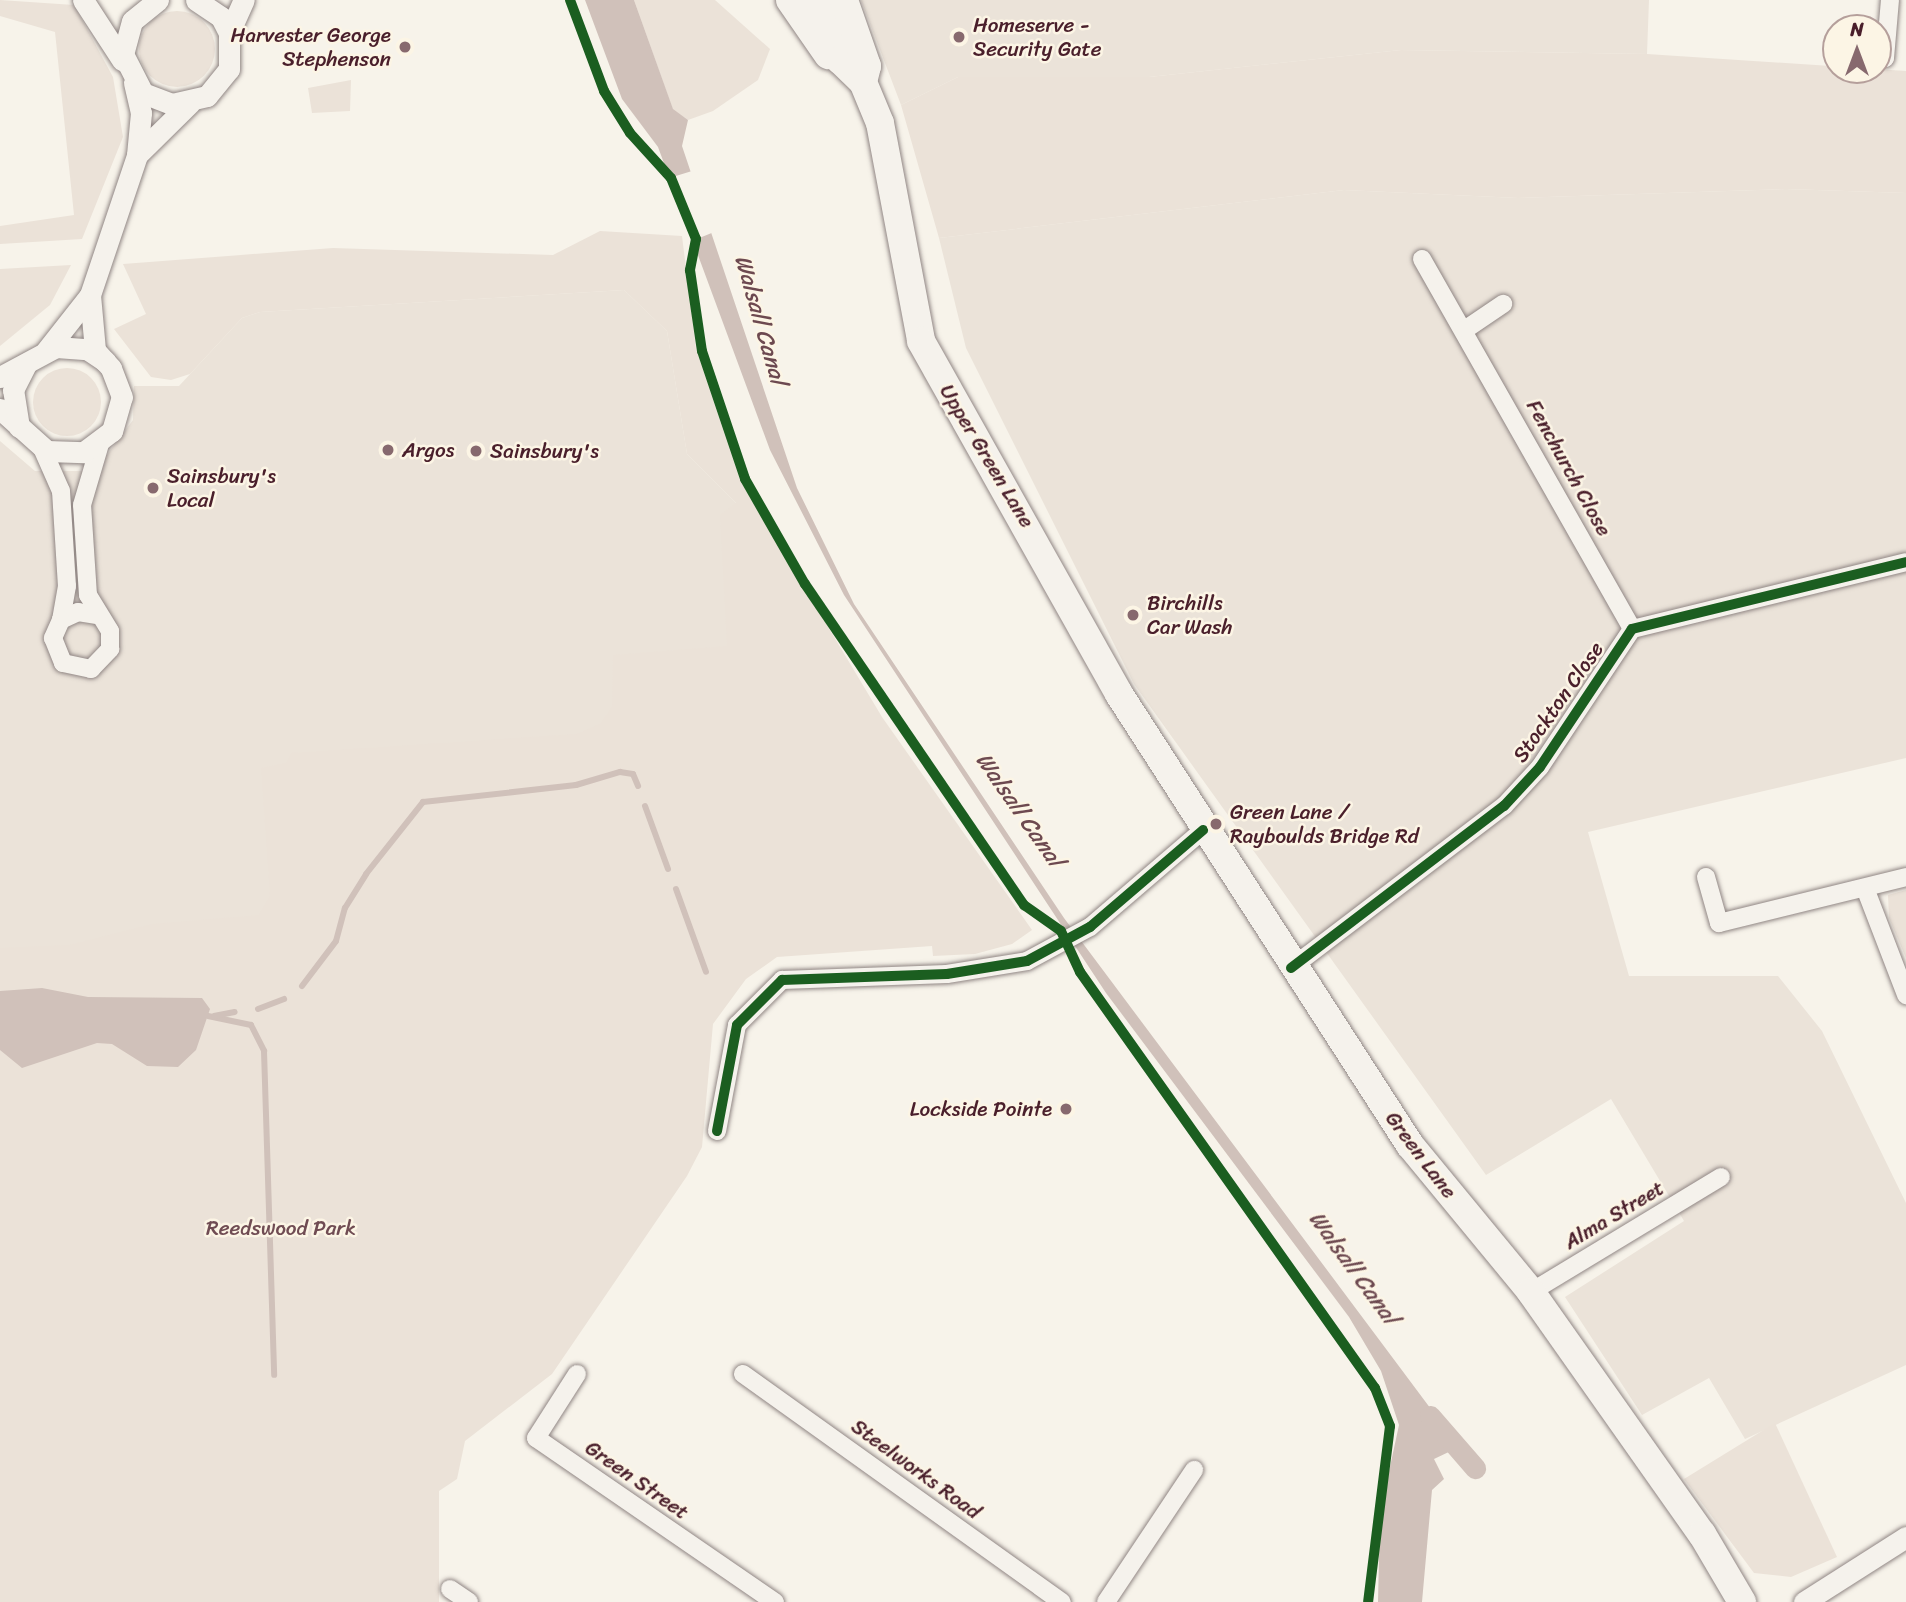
<!DOCTYPE html>
<style>
body{margin:0}
#map{position:relative;width:1906px;height:1602px;overflow:hidden;background:#f7f3ea;font-family:Sriracha,sans-serif}
div>[style]{position:absolute}
.built>*{inset:0;background:#ebe3d9}
.green>*{inset:0;background:#ebe2d8}
.round{border-radius:50%}
.water>*{inset:0;background:#d0c1ba}
.pier>*{inset:0;background:#f7f3ea}
.stream>*{height:6px;margin:-3px;padding:0 3px;transform-origin:3px;border-radius:3px;background:#d0c1ba}
.canal>*{height:21px;margin:-10.5px;padding:0 10.5px;transform-origin:10.5px;border-radius:10.5px;background:#d0c1ba}
.roads{filter:drop-shadow(0 0 2px #908684) drop-shadow(0 0 2px #908684)}
.minor>*{height:18px;margin:-9px;padding:0 9px;transform-origin:9px;border-radius:9px;background:#f5f2ec}
.tertiary>*{height:21px;margin:-10.5px;padding:0 10.5px;transform-origin:10.5px;border-radius:10.5px;background:#f5f2ec}
.trunk>*{height:28px;margin:-14px;padding:0 14px;transform-origin:14px;border-radius:14px;background:#f5f2ec}
.cycleway>*{height:10px;margin:-5px;padding:0 5px;transform-origin:5px;border-radius:5px;background:#1b5e20}
.dots>*{width:19px;height:19px;translate:-50% -50%;box-sizing:border-box;border:4px solid #fcf5e5;border-radius:50%}
span{translate:-50% -50%;white-space:nowrap;text-align:center;line-height:1.15;-webkit-text-stroke:5px #fcf5e5;paint-order:stroke}
.poi-label{font-size:21px;color:#4a1f2b}
.left{translate:0 -50%;text-align:left}
.right{translate:-100% -50%;text-align:right}
.street-label{font-size:21px;color:#4a1f2b}
.park-label{font-size:21px;color:#704c53}
.water-label{font-size:23px;color:#6d4950;font-style:italic}
.north{position:absolute;left:1822px;top:14px;width:70px;height:70px;box-sizing:border-box;background:#fcf5e5;border:2px solid #b59f9b;border-radius:50%;rotate:0deg;font-size:19px;font-weight:700;line-height:28px;text-align:center;color:#4a1f2b}
.north::after{content:'';display:block;margin:auto;width:24px;height:32px;background:#87696e;clip-path:polygon(50% 0,100% 100%,50% 72%,0 100%)}
</style>
<div id="map">
<div class="built">
<div style="clip-path:polygon(861px 0,1649px 0,1647px 54px,1401px 50px,1149px 77px,958px 77px,901px 105px)"></div>
<div style="clip-path:polygon(1786px 189px,1906px 193px,1906px 758px,1588px 832px,1629px 976px,1778px 976px,1822px 1031px,1906px 1203px,1906px 1365px,1745px 1439px,1709px 1378px,1642px 1415px,1565px 1297px,1684px 1221px,1611px 1099px,1486px 1175px,1134px 684px,966px 348px,939px 238px,1344px 190px,1518px 198px)"></div>
<div style="clip-path:polygon(624px 290px,667px 331px,687px 454px,736px 503px,778px 600px,623px 742px,289px 947px,0 960px,0 441px,35px 471px,95px 471px,133px 420px,134px 386px,179px 386px,242px 318px,260px 312px)"></div>
</div>
<div class="green">
<div style="clip-path:polygon(0 0,74px 5px,113px 77px,123px 137px,82px 239px,0 244px,0 226px,74px 215px,55px 32px,0 16px)"></div>
<div style="clip-path:polygon(634px 0,715px 0,770px 49px,758px 80px,713px 111px,688px 120px,673px 110px)"></div>
<div class="round" style="left:139px;top:11px;width:76px;height:76px"></div>
<div style="clip-path:polygon(1401px 50px,1647px 54px,1906px 71px,1906px 193px,1786px 189px,1518px 198px,1344px 190px,939px 238px,901px 105px,958px 77px,1149px 77px)"></div>
<div style="clip-path:polygon(351px 80px,350px 111px,312px 113px,308px 88px)"></div>
<div style="clip-path:polygon(600px 231px,682px 236px,696px 349px,740px 480px,882px 717px,1032px 930px,1012px 944px,975px 954px,933px 956px,932px 946px,777px 957px,746px 979px,713px 1024px,702px 1147px,687px 1176px,552px 1374px,465px 1441px,457px 1479px,439px 1491px,439px 1602px,0 1602px,0 948px,69px 945px,152px 924px,258px 915px,270px 895px,261px 768px,286px 763px,291px 753px,577px 734px,601px 723px,612px 706px,613px 655px,727px 646px,720px 515px,736px 503px,687px 454px,667px 331px,624px 290px,260px 312px,242px 318px,190px 374px,171px 380px,151px 377px,114px 329px,146px 314px,123px 264px,333px 248px,553px 255px)"></div>
<div style="clip-path:polygon(71px 265px,50px 305px,0 346px,0 269px)"></div>
<div class="round" style="left:33px;top:368px;width:68px;height:68px"></div>
<div style="clip-path:polygon(1906px 890px,1906px 958px,1889px 918px,1888px 895px)"></div>
<div style="clip-path:polygon(1775px 1423px,1837px 1557px,1791px 1577px,1754px 1573px,1684px 1479px)"></div>
</div>
<div class="water">
<div style="clip-path:polygon(585px 0,634px 0,673px 109px,688px 120px,682px 146px,797px 488px,854px 604px,1064px 918px,1475px 1468px,1455px 1449px,1434px 1459px,1444px 1479px,1432px 1490px,1422px 1602px,1378px 1602px,1380px 1513px,1399px 1425px,1381px 1371px,1349px 1317px,1106px 993px,844px 595px,770px 450px,658px 147px,622px 99px)"></div>
<div style="clip-path:polygon(42px 988px,88px 997px,202px 998px,210px 1009px,196px 1050px,178px 1067px,147px 1066px,112px 1044px,97px 1043px,22px 1068px,0 1050px,0 991px)"></div>
</div>
<div class="pier">
<div style="clip-path:polygon(692px 171px,714px 232px,692px 241px,666px 179px)"></div>
</div>
<div class="stream">
<div style="left:645px;top:806px;width:67px;rotate:69.9deg"></div>
<div style="left:676px;top:889px;width:88px;rotate:70.1deg"></div>
<div style="left:302px;top:986px;width:56px;rotate:-52.9deg"></div>
<div style="left:336px;top:941px;width:34px;rotate:-75deg"></div>
<div style="left:345px;top:908px;width:40px;rotate:-58deg"></div>
<div style="left:366px;top:874px;width:92px;rotate:-51.6deg"></div>
<div style="left:423px;top:802px;width:154px;rotate:-6.3deg"></div>
<div style="left:576px;top:785px;width:46px;rotate:-16.5deg"></div>
<div style="left:620px;top:772px;width:13px;rotate:9deg"></div>
<div style="left:633px;top:774px;width:13px;rotate:67deg"></div>
<div style="left:258px;top:1009px;width:28px;rotate:-21deg"></div>
<div style="left:208px;top:1016px;width:44px;rotate:11.8deg"></div>
<div style="left:251px;top:1025px;width:29px;rotate:63deg"></div>
<div style="left:264px;top:1051px;width:324px;rotate:88.2deg"></div>
<div style="left:214px;top:1016px;width:21px;rotate:-11deg"></div>
</div>
<div class="canal">
<div style="left:1430px;top:1416px;width:69px;rotate:49.1deg"></div>
</div>
<div class="roads">
<div class="minor">
<div style="left:1878px;top:58px;width:7px"></div>
<div style="left:1885px;top:58px;width:58px;rotate:-85.1deg"></div>
<div style="left:1422px;top:259px;width:425px;rotate:60.4deg"></div>
<div style="left:1466px;top:329px;width:45px;rotate:-34deg"></div>
<div style="left:42px;top:448px;width:47px;rotate:66.2deg"></div>
<div style="left:61px;top:491px;width:95px;rotate:86.4deg"></div>
<div style="left:67px;top:586px;width:35px;rotate:100deg"></div>
<div style="left:97px;top:615px;width:19px;rotate:-171deg"></div>
<div style="left:78px;top:612px;width:19px;rotate:155deg"></div>
<div style="left:61px;top:620px;width:20px;rotate:114deg"></div>
<div style="left:53px;top:638px;width:27px;rotate:68deg"></div>
<div style="left:63px;top:663px;width:29px;rotate:12deg"></div>
<div style="left:91px;top:669px;width:28px;rotate:-46deg"></div>
<div style="left:110px;top:649px;width:18px;rotate:-90deg"></div>
<div style="left:110px;top:631px;width:42px;rotate:-121.4deg"></div>
<div style="left:88px;top:595px;width:90px;rotate:-93.8deg"></div>
<div style="left:82px;top:505px;width:64px;rotate:-73.6deg"></div>
<div style="left:1706px;top:877px;width:48px;rotate:74.2deg"></div>
<div style="left:1719px;top:923px;width:193px;rotate:-13.8deg"></div>
<div style="left:1865px;top:888px;width:115px;rotate:69deg"></div>
<div style="left:1291px;top:968px;width:268px;rotate:-37.3deg"></div>
<div style="left:1504px;top:806px;width:53px;rotate:-47.3deg"></div>
<div style="left:1540px;top:767px;width:166px;rotate:-56.3deg"></div>
<div style="left:1632px;top:629px;width:282px;rotate:-13.7deg"></div>
<div style="left:717px;top:1131px;width:108px;rotate:-79.3deg"></div>
<div style="left:737px;top:1025px;width:64px;rotate:-45deg"></div>
<div style="left:782px;top:980px;width:165px;rotate:-2.1deg"></div>
<div style="left:947px;top:974px;width:81px;rotate:-9.2deg"></div>
<div style="left:1027px;top:961px;width:72px;rotate:-28.4deg"></div>
<div style="left:1090px;top:927px;width:149px;rotate:-40.6deg"></div>
<div style="left:1531px;top:1292px;width:222px;rotate:-31.2deg"></div>
<div style="left:577px;top:1374px;width:76px;rotate:122.6deg"></div>
<div style="left:536px;top:1438px;width:290px;rotate:34.5deg"></div>
<div style="left:743px;top:1374px;width:392px;rotate:35.6deg"></div>
<div style="left:450px;top:1589px;width:23px;rotate:34deg"></div>
<div style="left:1106px;top:1602px;width:159px;rotate:-56.3deg"></div>
</div>
<div class="tertiary">
<div style="left:83px;top:0;width:72px;rotate:57deg"></div>
<div style="left:158px;top:0;width:33px;rotate:141deg"></div>
<div style="left:132px;top:21px;width:34px;rotate:105deg"></div>
<div style="left:123px;top:54px;width:44px;rotate:62.9deg"></div>
<div style="left:143px;top:93px;width:31px;rotate:21deg"></div>
<div style="left:172px;top:104px;width:36px;rotate:-13deg"></div>
<div style="left:207px;top:96px;width:35px;rotate:-51deg"></div>
<div style="left:229px;top:69px;width:36px;rotate:-90deg"></div>
<div style="left:229px;top:33px;width:18px;rotate:-117deg"></div>
<div style="left:221px;top:17px;width:30px;rotate:-146deg"></div>
<div style="left:229px;top:33px;width:36px;rotate:-66deg"></div>
<div style="left:137px;top:155px;width:74px;rotate:-44.5deg"></div>
<div style="left:46px;top:351px;width:71px;rotate:-51.8deg"></div>
<div style="left:90px;top:295px;width:148px;rotate:-71.4deg"></div>
<div style="left:137px;top:155px;width:42px;rotate:-84.6deg"></div>
<div style="left:141px;top:113px;width:31px;rotate:-103deg"></div>
<div style="left:0;top:377px;width:64px;rotate:-28.2deg"></div>
<div style="left:56px;top:347px;width:31px;rotate:4deg"></div>
<div style="left:87px;top:349px;width:22px;rotate:34deg"></div>
<div style="left:0;top:409px;width:63px;rotate:41.8deg"></div>
<div style="left:47px;top:451px;width:37px;rotate:2deg"></div>
<div style="left:84px;top:452px;width:35px;rotate:-37deg"></div>
<div style="left:112px;top:431px;width:35px;rotate:-74deg"></div>
<div style="left:122px;top:397px;width:31px;rotate:-111deg"></div>
<div style="left:111px;top:368px;width:24px;rotate:-132deg"></div>
<div style="left:95px;top:350px;width:55px;rotate:-95.2deg"></div>
<div style="left:19px;top:427px;width:37px;rotate:-99deg"></div>
<div style="left:13px;top:390px;width:30px;rotate:-63deg"></div>
<div style="left:1804px;top:1602px;width:121px;rotate:-32.5deg"></div>
</div>
<div class="trunk">
<div style="left:790px;top:0;width:67px;rotate:55.4deg"></div>
<div style="left:819px;top:0;width:64px;rotate:70.7deg"></div>
<div style="left:840px;top:60px;width:32px;rotate:44deg"></div>
<div style="left:863px;top:82px;width:44px;rotate:67.5deg"></div>
<div style="left:880px;top:123px;width:222px;rotate:79.3deg"></div>
<div style="left:921px;top:341px;width:405px;rotate:60.7deg"></div>
<div style="left:1119px;top:694px;width:537px;rotate:57.17deg"></div>
<div style="left:1410px;top:1145px;width:190px;rotate:50.5deg"></div>
<div style="left:1531px;top:1292px;width:296px;rotate:54.8deg"></div>
<div style="left:1702px;top:1534px;width:79px;rotate:59.5deg"></div>
<div style="left:844px;top:0;width:70px;rotate:70.8deg"></div>
<div style="left:867px;top:66px;width:16px;rotate:104deg"></div>
</div>
</div>
<div class="cycleway">
<div style="left:570px;top:0;width:97px;rotate:69.5deg"></div>
<div style="left:604px;top:91px;width:49px;rotate:58.2deg"></div>
<div style="left:630px;top:133px;width:61px;rotate:47.7deg"></div>
<div style="left:671px;top:178px;width:66px;rotate:67.7deg"></div>
<div style="left:696px;top:239px;width:32px;rotate:101deg"></div>
<div style="left:690px;top:270px;width:82px;rotate:81.6deg"></div>
<div style="left:702px;top:351px;width:135px;rotate:71.4deg"></div>
<div style="left:745px;top:479px;width:121px;rotate:60.3deg"></div>
<div style="left:805px;top:584px;width:389px;rotate:55.7deg"></div>
<div style="left:1024px;top:905px;width:45px;rotate:35.1deg"></div>
<div style="left:1061px;top:931px;width:45px;rotate:65.1deg"></div>
<div style="left:1080px;top:972px;width:510px;rotate:54.66deg"></div>
<div style="left:1375px;top:1388px;width:41px;rotate:68.5deg"></div>
<div style="left:1390px;top:1426px;width:177px;rotate:97.1deg"></div>
<div style="left:1291px;top:968px;width:268px;rotate:-37.3deg"></div>
<div style="left:1504px;top:806px;width:53px;rotate:-47.3deg"></div>
<div style="left:1540px;top:767px;width:166px;rotate:-56.3deg"></div>
<div style="left:1632px;top:629px;width:282px;rotate:-13.7deg"></div>
<div style="left:717px;top:1131px;width:108px;rotate:-79.3deg"></div>
<div style="left:737px;top:1025px;width:64px;rotate:-45deg"></div>
<div style="left:782px;top:980px;width:165px;rotate:-2.1deg"></div>
<div style="left:947px;top:974px;width:81px;rotate:-9.2deg"></div>
<div style="left:1027px;top:961px;width:72px;rotate:-28.4deg"></div>
<div style="left:1090px;top:927px;width:149px;rotate:-40.6deg"></div>
</div>
<div class="dots">
<div style="left:959px;top:37px;background:#87696e"></div>
<div style="left:405px;top:47px;background:#87696e"></div>
<div style="left:388px;top:450px;background:#87696e"></div>
<div style="left:476px;top:451px;background:#87696e"></div>
<div style="left:153px;top:488px;background:#87696e"></div>
<div style="left:1133px;top:615px;background:#87696e"></div>
<div style="left:1216px;top:824px;background:#87696e"></div>
<div style="left:1066px;top:1109px;background:#87696e"></div>
</div>
<div class="poi-label">
<span class="left" style="left:973px;top:37px">Homeserve -<br>Security Gate</span>
<span class="right" style="left:391px;top:47px">Harvester George<br>Stephenson</span>
<span class="left" style="left:402px;top:450px">Argos</span>
<span class="left" style="left:490px;top:451px">Sainsbury's</span>
<span class="left" style="left:167px;top:488px">Sainsbury's<br>Local</span>
<span class="left" style="left:1147px;top:615px">Birchills<br>Car Wash</span>
<span class="left" style="left:1230px;top:824px">Green Lane /<br>Rayboulds Bridge Rd</span>
<span class="right" style="left:1052px;top:1109px">Lockside Pointe</span>
</div>
<div class="street-label">
<span style="left:987px;top:456px;rotate:59deg">Upper Green Lane</span>
<span style="left:1569px;top:468px;rotate:61deg">Fenchurch Close</span>
<span style="left:1558px;top:702px;rotate:-55deg">Stockton Close</span>
<span style="left:1421px;top:1155px;rotate:53deg">Green Lane</span>
<span style="left:1614px;top:1215px;rotate:-31deg">Alma Street</span>
<span style="left:916px;top:1469px;rotate:36deg">Steelworks Road</span>
<span style="left:637px;top:1480px;rotate:35deg">Green Street</span>
</div>
<div class="park-label">
<span style="left:281px;top:1228px">Reedswood Park</span>
</div>
<div class="water-label">
<span style="left:760px;top:320px;rotate:74deg">Walsall Canal</span>
<span style="left:1019px;top:810px;rotate:55deg">Walsall Canal</span>
<span style="left:1353px;top:1268px;rotate:54deg">Walsall Canal</span>
</div>
<div class="north">N</div>
</div>
